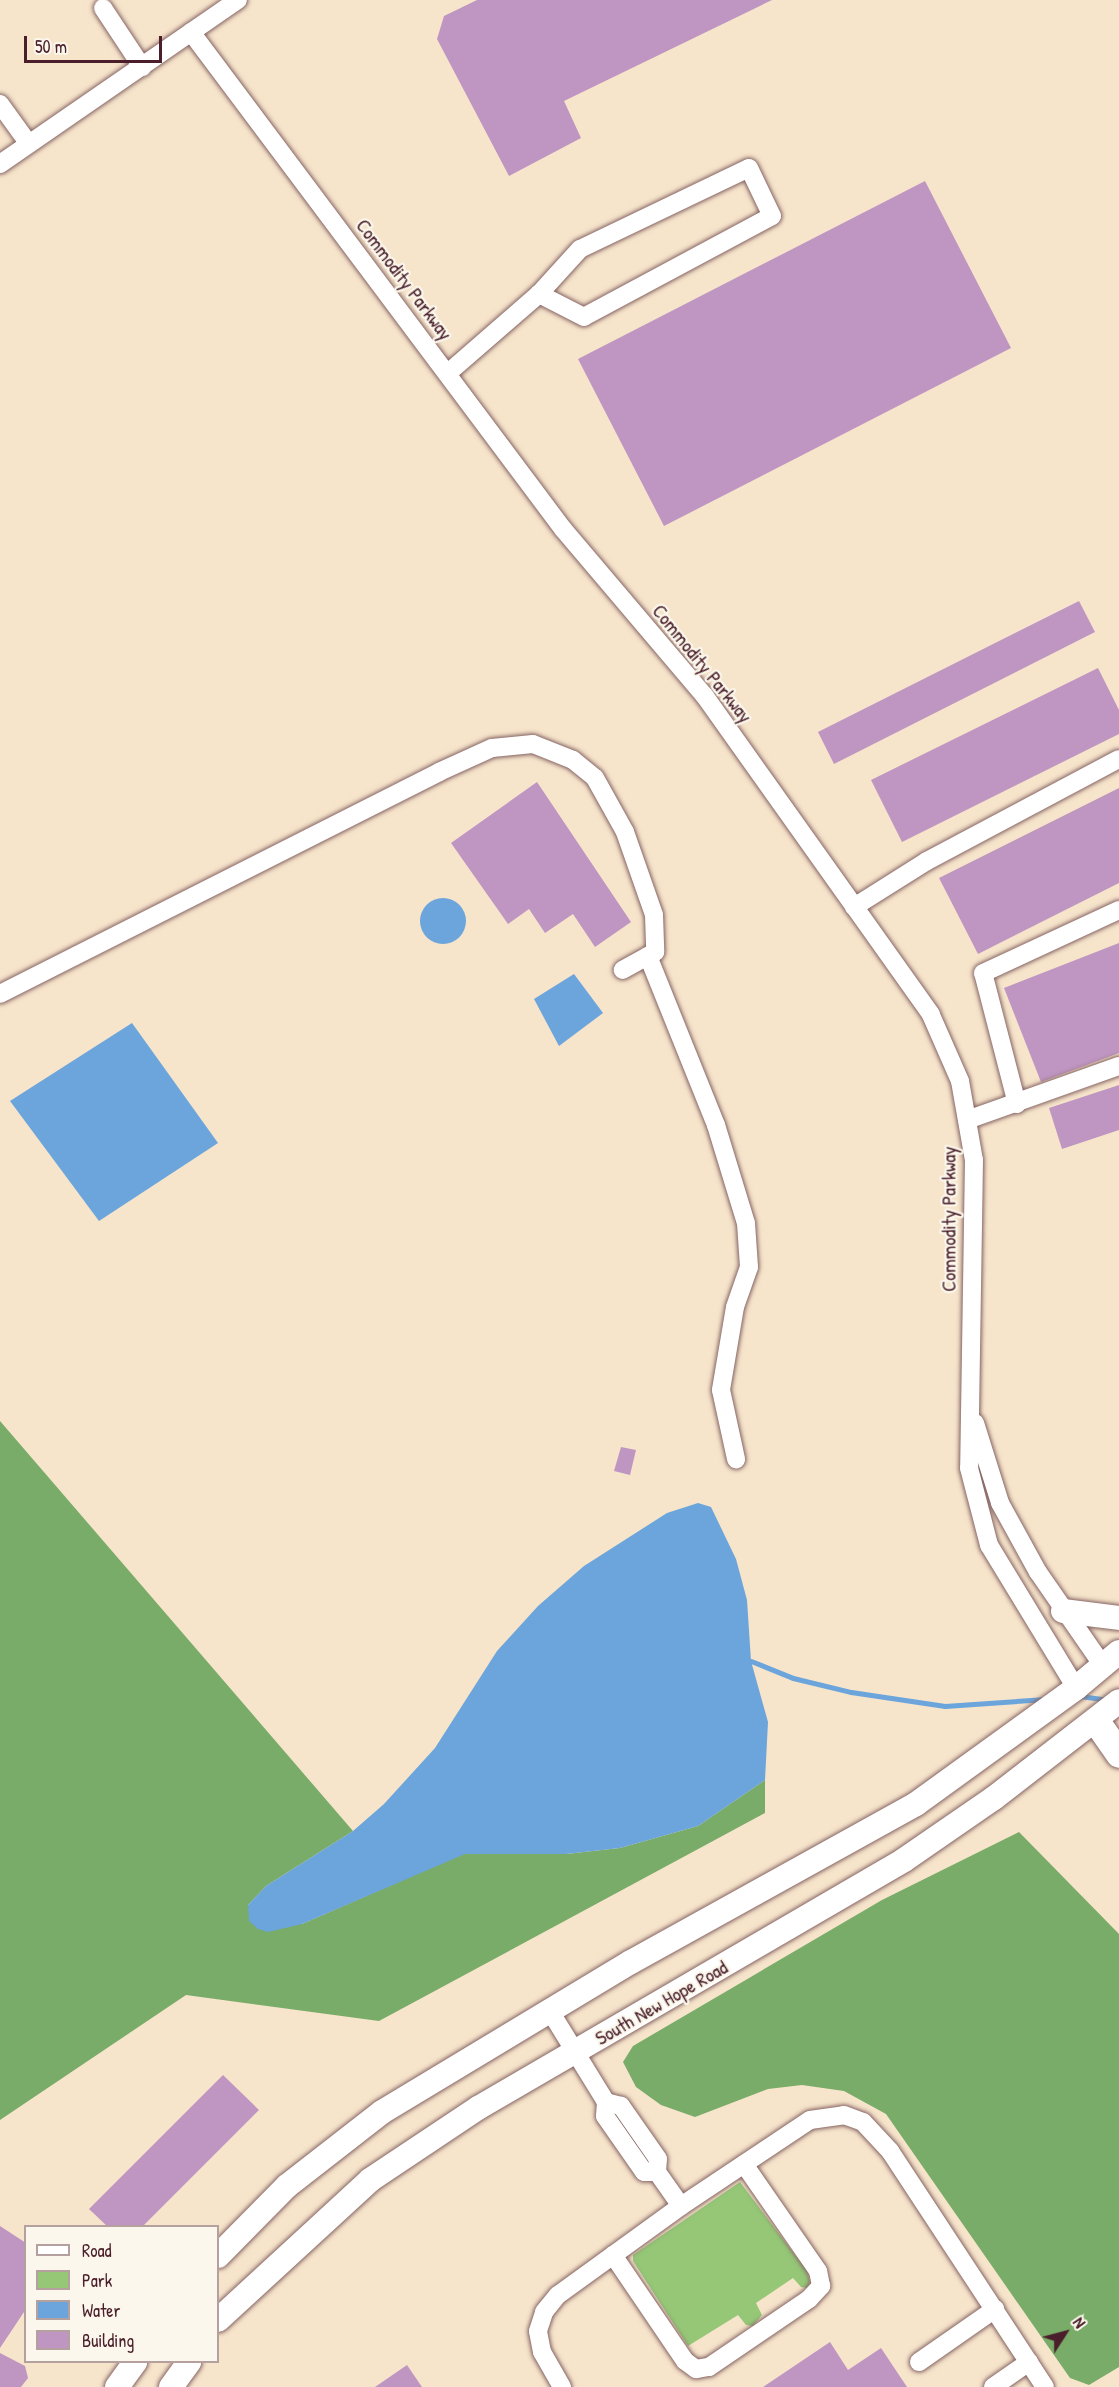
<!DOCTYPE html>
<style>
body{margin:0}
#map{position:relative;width:1119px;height:2387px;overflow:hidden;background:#f6e4cb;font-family:"Patrick Hand",sans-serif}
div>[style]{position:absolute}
.green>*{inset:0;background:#95c777}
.forest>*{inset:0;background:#78ac68}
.water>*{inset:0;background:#6ba5db}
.round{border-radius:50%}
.stream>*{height:5px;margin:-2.5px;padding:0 2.5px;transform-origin:2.5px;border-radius:2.5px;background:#6ba5db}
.building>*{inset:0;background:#bf96c2}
.roads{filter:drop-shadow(0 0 2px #866463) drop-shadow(0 0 2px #866463)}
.minor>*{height:18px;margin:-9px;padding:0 9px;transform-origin:9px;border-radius:9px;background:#fff}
.major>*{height:24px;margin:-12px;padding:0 12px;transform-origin:12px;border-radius:12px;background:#fff}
.highway>*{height:27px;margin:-13.5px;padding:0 13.5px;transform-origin:13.5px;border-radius:13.5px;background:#fff}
span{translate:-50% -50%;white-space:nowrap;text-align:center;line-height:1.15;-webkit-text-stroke:4.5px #fbf7ec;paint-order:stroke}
.street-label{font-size:20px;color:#4a1f2b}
.legend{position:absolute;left:24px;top:2225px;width:195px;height:138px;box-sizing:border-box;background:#fbf7ec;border:2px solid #b4a19f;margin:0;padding:8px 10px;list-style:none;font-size:18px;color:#4a1f2b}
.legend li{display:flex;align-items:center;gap:12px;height:30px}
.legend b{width:30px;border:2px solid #b4a19f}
.north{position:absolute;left:1035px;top:2303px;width:60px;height:60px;-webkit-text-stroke:4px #fbf7ec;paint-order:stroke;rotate:54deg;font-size:16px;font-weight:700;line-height:24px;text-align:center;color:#4a1f2b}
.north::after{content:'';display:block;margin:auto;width:21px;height:27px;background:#4a1f2b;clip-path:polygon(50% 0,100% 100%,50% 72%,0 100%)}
.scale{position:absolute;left:24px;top:36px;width:138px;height:27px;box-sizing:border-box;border:3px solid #4a1f2b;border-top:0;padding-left:8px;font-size:18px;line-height:21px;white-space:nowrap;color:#4a1f2b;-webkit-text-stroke:4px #fbf7ec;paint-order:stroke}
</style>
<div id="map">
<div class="green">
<div style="clip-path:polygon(740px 2182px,807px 2271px,810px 2282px,807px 2288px,801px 2287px,793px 2278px,756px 2303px,762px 2315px,753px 2326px,746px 2325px,738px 2315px,688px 2346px,633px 2261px,633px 2255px)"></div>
</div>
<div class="forest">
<div style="clip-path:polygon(0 1421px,353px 1831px,266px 1886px,248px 1905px,302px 1924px,465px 1853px,566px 1854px,620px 1848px,698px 1826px,765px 1780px,765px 1813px,379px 2021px,186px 1995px,0 2120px)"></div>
<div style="clip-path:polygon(1019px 1832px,1119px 1934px,1119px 2367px,1089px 2385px,1070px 2378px,886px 2114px,844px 2091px,802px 2085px,768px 2089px,695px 2117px,661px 2105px,636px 2087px,623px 2062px,633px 2046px,882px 1900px)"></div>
</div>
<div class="water">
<div class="round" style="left:420px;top:898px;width:46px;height:46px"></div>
<div style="clip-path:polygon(574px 974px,603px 1013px,559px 1046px,534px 999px)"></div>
<div style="clip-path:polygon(132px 1023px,218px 1143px,99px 1221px,10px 1101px)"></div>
<div style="clip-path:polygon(698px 1503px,711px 1507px,736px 1559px,747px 1600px,751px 1661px,768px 1722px,765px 1780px,698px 1826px,620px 1848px,566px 1854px,465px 1854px,302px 1924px,268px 1932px,258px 1929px,249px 1921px,248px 1905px,266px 1886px,353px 1831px,384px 1804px,435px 1748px,497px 1651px,538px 1606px,584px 1566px,667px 1513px)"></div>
</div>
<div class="stream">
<div style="left:751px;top:1661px;width:45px;rotate:22deg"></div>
<div style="left:793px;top:1678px;width:60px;rotate:13.6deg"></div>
<div style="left:851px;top:1692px;width:95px;rotate:8.5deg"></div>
<div style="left:945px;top:1706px;width:101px;rotate:-4deg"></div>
<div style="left:1080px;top:1696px;width:29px;rotate:8deg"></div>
</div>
<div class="building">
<div style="clip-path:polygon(477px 0,772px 0,564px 101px,581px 138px,509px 176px,437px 39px,444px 16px)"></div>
<div style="clip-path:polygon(925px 181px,1011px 348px,664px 526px,578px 359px)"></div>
<div style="clip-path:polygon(1079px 601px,1095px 632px,834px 764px,818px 732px)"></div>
<div style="clip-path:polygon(1098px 668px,1119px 710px,1119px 734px,902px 842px,871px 780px)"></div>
<div style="clip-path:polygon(537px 782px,631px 922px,595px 947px,573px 914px,545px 933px,529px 909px,508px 924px,451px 843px)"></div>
<div style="clip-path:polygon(1119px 788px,1119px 883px,978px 954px,939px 878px)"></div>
<div style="clip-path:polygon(1119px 943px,1119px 1053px,1041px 1082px,1004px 988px)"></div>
<div style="clip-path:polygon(1119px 1085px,1119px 1130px,1062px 1149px,1049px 1108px)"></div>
<div style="clip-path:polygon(621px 1447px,636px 1450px,630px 1475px,614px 1471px)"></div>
<div style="clip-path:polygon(223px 2075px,259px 2110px,143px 2226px,107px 2226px,89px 2209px)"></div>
<div style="clip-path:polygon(0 2226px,26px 2243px,26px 2309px,0 2348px)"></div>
<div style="clip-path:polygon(830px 2342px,848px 2370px,881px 2348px,907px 2387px,763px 2387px)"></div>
<div style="clip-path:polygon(0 2353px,25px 2366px,28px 2378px,21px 2387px,0 2387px)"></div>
<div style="clip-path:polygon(407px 2365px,422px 2387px,375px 2387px)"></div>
</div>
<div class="roads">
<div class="minor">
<div style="left:103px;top:8px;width:71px;rotate:56.5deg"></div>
<div style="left:191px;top:32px;width:621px;rotate:53.19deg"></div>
<div style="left:563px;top:529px;width:218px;rotate:49.7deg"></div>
<div style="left:704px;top:695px;width:392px;rotate:54.6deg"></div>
<div style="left:931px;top:1015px;width:72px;rotate:66.3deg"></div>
<div style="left:960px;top:1081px;width:80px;rotate:80deg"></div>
<div style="left:974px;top:1160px;width:308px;rotate:90.9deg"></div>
<div style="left:969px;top:1468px;width:80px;rotate:75.4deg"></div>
<div style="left:989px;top:1545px;width:167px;rotate:58.7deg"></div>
<div style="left:0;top:104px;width:49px;rotate:54.1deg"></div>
<div style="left:0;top:164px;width:289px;rotate:-34.6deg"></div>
<div style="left:448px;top:373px;width:121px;rotate:-41deg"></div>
<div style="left:539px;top:294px;width:61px;rotate:-47.7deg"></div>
<div style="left:580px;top:249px;width:187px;rotate:-25.6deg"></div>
<div style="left:749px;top:168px;width:53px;rotate:64.4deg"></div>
<div style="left:772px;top:216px;width:213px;rotate:151.8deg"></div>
<div style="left:584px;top:317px;width:51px;rotate:-152.9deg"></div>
<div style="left:854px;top:907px;width:86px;rotate:-32.2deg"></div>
<div style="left:927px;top:861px;width:217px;rotate:-28deg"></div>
<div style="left:648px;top:956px;width:182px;rotate:68.1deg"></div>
<div style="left:716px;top:1125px;width:102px;rotate:73deg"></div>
<div style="left:746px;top:1223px;width:44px;rotate:86.1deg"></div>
<div style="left:749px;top:1267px;width:42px;rotate:109.3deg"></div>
<div style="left:735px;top:1307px;width:84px;rotate:99.6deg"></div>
<div style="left:721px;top:1390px;width:71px;rotate:77.7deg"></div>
<div style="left:0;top:994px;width:492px;rotate:-26.8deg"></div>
<div style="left:439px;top:772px;width:58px;rotate:-24.4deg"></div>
<div style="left:492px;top:748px;width:41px;rotate:-5.6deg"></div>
<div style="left:533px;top:744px;width:43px;rotate:21.8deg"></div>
<div style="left:573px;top:760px;width:28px;rotate:39deg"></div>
<div style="left:595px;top:778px;width:62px;rotate:60.9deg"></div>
<div style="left:625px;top:832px;width:88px;rotate:70.7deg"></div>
<div style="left:654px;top:915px;width:37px;rotate:88deg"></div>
<div style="left:655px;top:952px;width:37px;rotate:151deg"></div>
<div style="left:1017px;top:1104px;width:135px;rotate:-104.5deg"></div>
<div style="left:983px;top:973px;width:150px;rotate:-24.9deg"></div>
<div style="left:967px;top:1120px;width:161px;rotate:-19.6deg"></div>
<div style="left:975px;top:1423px;width:84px;rotate:72.6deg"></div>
<div style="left:1000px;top:1503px;width:79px;rotate:61.2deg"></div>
<div style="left:1038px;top:1572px;width:114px;rotate:55.3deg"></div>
<div style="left:550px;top:2011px;width:107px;rotate:58.4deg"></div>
<div style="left:606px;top:2102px;width:14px;rotate:94deg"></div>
<div style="left:605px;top:2116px;width:68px;rotate:55.1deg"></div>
<div style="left:644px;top:2172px;width:13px"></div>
<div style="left:657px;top:2172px;width:13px;rotate:-86deg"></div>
<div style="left:658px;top:2159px;width:65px;rotate:-124.9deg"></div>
<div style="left:621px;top:2106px;width:16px;rotate:-165deg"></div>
<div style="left:681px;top:2206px;width:155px;rotate:-33.7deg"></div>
<div style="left:810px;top:2120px;width:34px;rotate:-8deg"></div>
<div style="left:844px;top:2115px;width:20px;rotate:20deg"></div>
<div style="left:863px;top:2122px;width:40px;rotate:47deg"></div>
<div style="left:890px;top:2151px;width:282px;rotate:56.7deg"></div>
<div style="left:613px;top:2255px;width:128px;rotate:55.8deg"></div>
<div style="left:685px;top:2361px;width:14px;rotate:36deg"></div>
<div style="left:696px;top:2369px;width:13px;rotate:-9deg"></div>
<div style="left:709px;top:2367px;width:121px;rotate:-34.2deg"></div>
<div style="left:809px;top:2299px;width:18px;rotate:-47deg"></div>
<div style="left:821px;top:2286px;width:15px;rotate:-101deg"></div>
<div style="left:818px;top:2271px;width:130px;rotate:-124.7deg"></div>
<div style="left:919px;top:2362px;width:93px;rotate:-34.9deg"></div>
<div style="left:562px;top:2387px;width:40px;rotate:-119.7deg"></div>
<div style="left:542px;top:2352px;width:21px;rotate:-101deg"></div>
<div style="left:538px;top:2331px;width:20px;rotate:-72deg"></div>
<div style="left:544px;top:2312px;width:22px;rotate:-51deg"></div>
<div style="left:558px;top:2295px;width:152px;rotate:-35.9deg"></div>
<div style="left:681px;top:2206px;width:42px;rotate:-125.2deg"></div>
<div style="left:993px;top:2387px;width:44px;rotate:-34.8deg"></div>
</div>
<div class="major">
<div style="left:1063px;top:1611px;width:56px;rotate:7.1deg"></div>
<div style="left:218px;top:2256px;width:98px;rotate:-45.4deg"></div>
<div style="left:287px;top:2186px;width:120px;rotate:-37.9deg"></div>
<div style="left:382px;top:2112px;width:291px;rotate:-31.1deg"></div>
<div style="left:631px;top:1962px;width:326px;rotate:-29deg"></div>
<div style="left:916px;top:1804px;width:198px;rotate:-35.9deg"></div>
<div style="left:1076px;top:1688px;width:56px;rotate:-39.9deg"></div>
<div style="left:218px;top:2320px;width:207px;rotate:-42.6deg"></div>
<div style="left:370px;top:2180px;width:130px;rotate:-33.7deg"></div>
<div style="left:478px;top:2108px;width:493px;rotate:-30.2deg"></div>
<div style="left:904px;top:1860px;width:109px;rotate:-34.6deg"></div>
<div style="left:994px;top:1798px;width:158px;rotate:-37.8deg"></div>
<div style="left:117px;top:2387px;width:31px;rotate:-54deg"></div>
<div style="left:171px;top:2387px;width:31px;rotate:-54deg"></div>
</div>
<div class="highway">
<div style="left:1096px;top:1721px;width:40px;rotate:55.1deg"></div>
</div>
</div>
<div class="street-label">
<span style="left:405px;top:279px;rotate:53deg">Commodity Parkway</span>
<span style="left:703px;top:663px;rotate:51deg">Commodity Parkway</span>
<span style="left:948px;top:1219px;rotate:-90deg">Commodity Parkway</span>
<span style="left:661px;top:2002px;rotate:-30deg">South New Hope Road</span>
</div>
<ul class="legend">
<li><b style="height:8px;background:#fff"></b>Road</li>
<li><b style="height:16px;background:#95c777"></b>Park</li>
<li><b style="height:16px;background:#6ba5db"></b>Water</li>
<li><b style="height:16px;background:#bf96c2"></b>Building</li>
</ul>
<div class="north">N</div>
<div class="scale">50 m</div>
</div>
